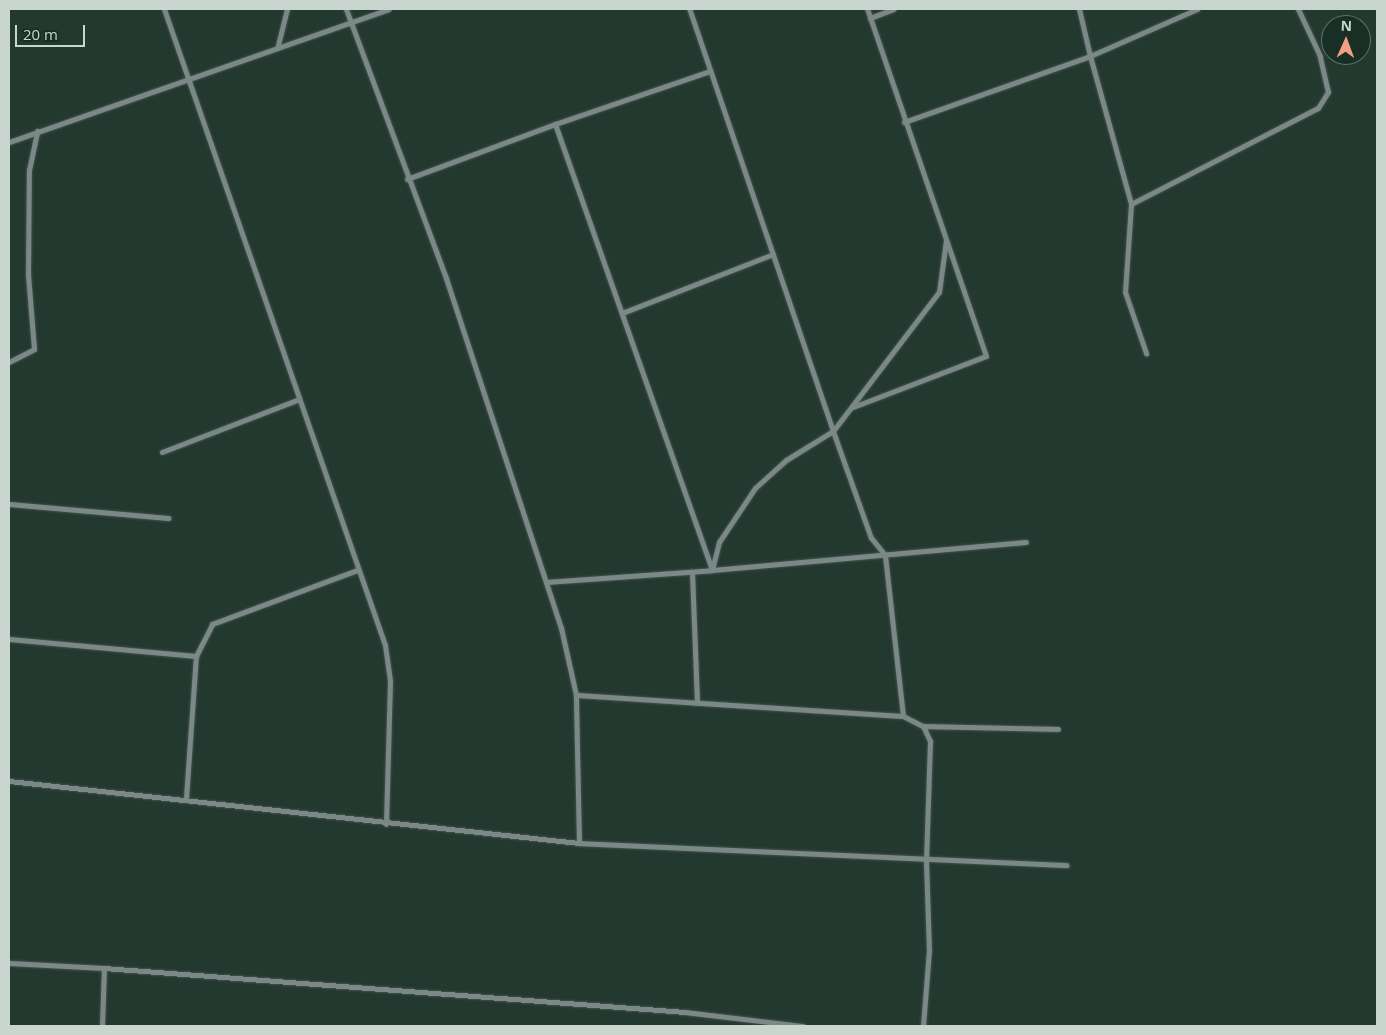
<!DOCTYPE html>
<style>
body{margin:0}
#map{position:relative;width:1386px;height:1035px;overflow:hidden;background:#233930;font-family:"Open Sans",sans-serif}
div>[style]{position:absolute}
.roads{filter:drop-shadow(0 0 1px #41554d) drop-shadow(0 0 1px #41554d)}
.street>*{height:5px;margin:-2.5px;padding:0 2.5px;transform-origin:2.5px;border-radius:2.5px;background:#7b8887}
span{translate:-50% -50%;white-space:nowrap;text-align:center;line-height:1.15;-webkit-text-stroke:5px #192f26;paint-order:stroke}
.frame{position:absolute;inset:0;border:10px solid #c9d5cf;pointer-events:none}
.north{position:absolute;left:1321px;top:15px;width:50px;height:50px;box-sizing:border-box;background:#192f26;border:1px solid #5f716a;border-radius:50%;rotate:2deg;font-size:14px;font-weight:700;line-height:20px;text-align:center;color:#c9d5cf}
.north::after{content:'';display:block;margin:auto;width:18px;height:22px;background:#f39f83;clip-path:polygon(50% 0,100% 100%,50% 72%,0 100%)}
.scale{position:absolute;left:15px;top:25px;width:70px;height:22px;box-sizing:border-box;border:2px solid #c9d5cf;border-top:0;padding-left:6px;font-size:15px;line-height:18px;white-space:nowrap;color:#c9d5cf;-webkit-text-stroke:4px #192f26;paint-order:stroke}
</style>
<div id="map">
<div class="roads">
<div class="street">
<div style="left:164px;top:9px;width:673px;rotate:70.84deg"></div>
<div style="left:385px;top:645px;width:36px;rotate:82deg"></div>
<div style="left:390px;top:681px;width:143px;rotate:91.6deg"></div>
<div style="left:1079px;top:9px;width:48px;rotate:76.8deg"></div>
<div style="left:1090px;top:56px;width:117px;rotate:-23.7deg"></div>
<div style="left:870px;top:18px;width:25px;rotate:-21deg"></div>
<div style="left:278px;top:45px;width:37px;rotate:-76deg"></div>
<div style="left:904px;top:122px;width:197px;rotate:-19.5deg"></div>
<div style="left:1090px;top:56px;width:154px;rotate:74.5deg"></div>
<div style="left:1131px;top:204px;width:210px;rotate:-27.2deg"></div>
<div style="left:1318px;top:108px;width:19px;rotate:-58deg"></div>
<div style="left:1328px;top:92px;width:37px;rotate:-103deg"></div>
<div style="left:1320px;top:56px;width:52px;rotate:-115.1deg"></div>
<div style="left:555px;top:124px;width:164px;rotate:-18.9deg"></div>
<div style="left:9px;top:142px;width:402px;rotate:-19.3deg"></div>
<div style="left:407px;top:179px;width:158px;rotate:-20.4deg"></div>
<div style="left:555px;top:124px;width:473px;rotate:70.6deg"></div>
<div style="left:712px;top:570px;width:315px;rotate:-5.1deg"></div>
<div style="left:1131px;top:204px;width:88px;rotate:93.9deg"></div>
<div style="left:1125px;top:292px;width:65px;rotate:71deg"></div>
<div style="left:622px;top:313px;width:162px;rotate:-21.3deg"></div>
<div style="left:9px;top:362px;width:28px;rotate:-27deg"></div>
<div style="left:34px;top:349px;width:74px;rotate:-94.6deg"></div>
<div style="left:28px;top:275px;width:105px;rotate:-89.5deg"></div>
<div style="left:29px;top:170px;width:40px;rotate:-78deg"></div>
<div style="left:853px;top:407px;width:142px;rotate:-21deg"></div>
<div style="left:986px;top:356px;width:367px;rotate:-108.9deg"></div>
<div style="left:162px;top:452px;width:147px;rotate:-21.1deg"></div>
<div style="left:9px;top:504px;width:160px;rotate:5deg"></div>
<div style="left:692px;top:572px;width:131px;rotate:87.8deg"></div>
<div style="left:546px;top:582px;width:166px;rotate:-4.1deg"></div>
<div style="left:712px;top:570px;width:29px;rotate:-76deg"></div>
<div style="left:719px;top:542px;width:65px;rotate:-56.3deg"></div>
<div style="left:755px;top:488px;width:42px;rotate:-42.1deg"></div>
<div style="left:786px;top:460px;width:55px;rotate:-31.7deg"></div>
<div style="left:833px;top:431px;width:446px;rotate:-108.8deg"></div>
<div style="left:9px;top:639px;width:188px;rotate:5.2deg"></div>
<div style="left:576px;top:695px;width:328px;rotate:3.7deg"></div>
<div style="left:903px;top:716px;width:162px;rotate:-96.4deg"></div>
<div style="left:885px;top:555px;width:22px;rotate:-129deg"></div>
<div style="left:871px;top:538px;width:114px;rotate:-109.6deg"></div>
<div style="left:833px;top:431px;width:175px;rotate:-52.7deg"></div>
<div style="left:939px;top:292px;width:52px;rotate:-82.3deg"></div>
<div style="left:903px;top:716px;width:22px;rotate:27deg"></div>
<div style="left:923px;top:726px;width:17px;rotate:65deg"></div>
<div style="left:930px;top:741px;width:120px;rotate:91.9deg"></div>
<div style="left:926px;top:861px;width:89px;rotate:88.1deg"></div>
<div style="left:929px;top:950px;width:76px;rotate:94.5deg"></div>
<div style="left:923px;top:726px;width:135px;rotate:1.3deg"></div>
<div style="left:9px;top:781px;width:573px;rotate:6.21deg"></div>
<div style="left:579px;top:843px;width:148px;rotate:-91.2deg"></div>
<div style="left:576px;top:695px;width:69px;rotate:-102.6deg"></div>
<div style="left:561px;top:628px;width:368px;rotate:-108.2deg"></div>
<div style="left:446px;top:278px;width:287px;rotate:-110.4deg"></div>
<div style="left:186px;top:798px;width:142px;rotate:-86deg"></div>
<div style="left:196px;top:656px;width:36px;rotate:-63deg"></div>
<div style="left:212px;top:624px;width:155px;rotate:-20.4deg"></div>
<div style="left:579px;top:843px;width:488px;rotate:2.6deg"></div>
<div style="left:9px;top:963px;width:95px;rotate:3deg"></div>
<div style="left:104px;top:968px;width:58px;rotate:92deg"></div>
<div style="left:104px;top:968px;width:583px;rotate:4.33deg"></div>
<div style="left:685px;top:1012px;width:119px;rotate:6.8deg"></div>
</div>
</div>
<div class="frame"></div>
<div class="north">N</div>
<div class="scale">20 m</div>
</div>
